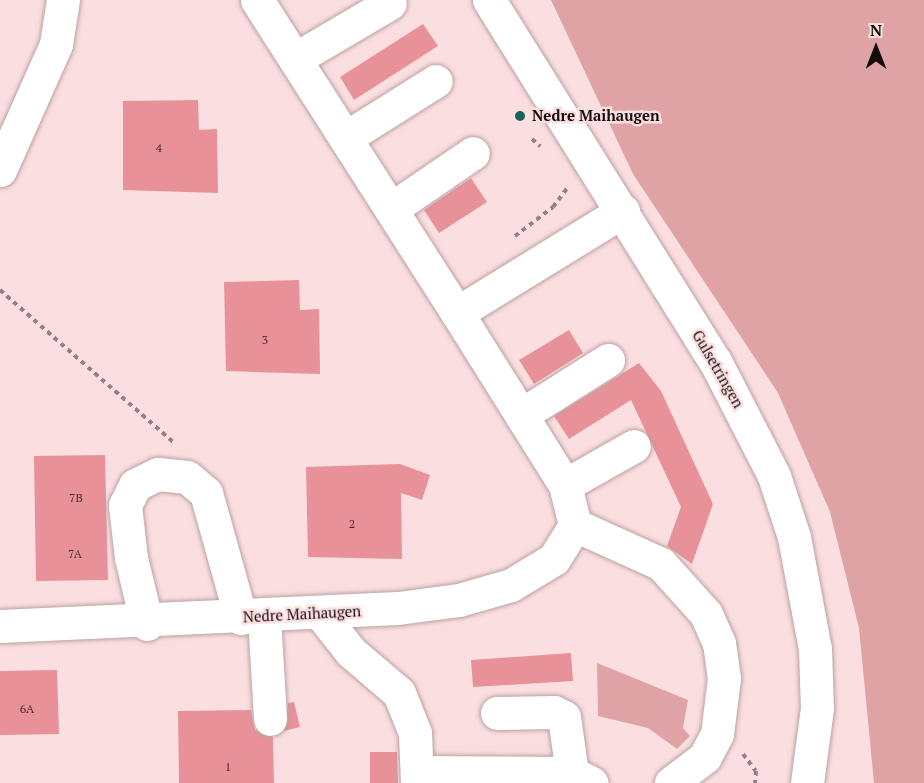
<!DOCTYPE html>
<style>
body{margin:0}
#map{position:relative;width:924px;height:783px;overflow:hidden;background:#fbdfe0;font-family:"PT Serif",serif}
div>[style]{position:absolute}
.green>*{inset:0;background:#dfa3a6}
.building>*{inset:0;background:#e89198}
.path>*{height:4px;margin-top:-2px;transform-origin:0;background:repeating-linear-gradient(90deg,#958182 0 4.5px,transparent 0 9px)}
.roads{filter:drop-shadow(0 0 2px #bca2a3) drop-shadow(0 0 2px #bca2a3)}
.minor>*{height:33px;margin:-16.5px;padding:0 16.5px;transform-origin:16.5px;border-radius:16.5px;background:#fff}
.dots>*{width:16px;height:16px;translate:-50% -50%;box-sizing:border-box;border:3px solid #fbdfe0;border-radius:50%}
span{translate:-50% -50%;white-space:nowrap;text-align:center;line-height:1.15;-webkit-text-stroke:5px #fbdfe0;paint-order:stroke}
.number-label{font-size:12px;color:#4a2d2f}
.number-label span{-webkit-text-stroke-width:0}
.poi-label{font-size:15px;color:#150c0c;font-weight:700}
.left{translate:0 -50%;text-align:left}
.street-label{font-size:15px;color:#150c0c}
.north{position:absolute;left:846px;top:18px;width:60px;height:60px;-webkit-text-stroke:4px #fbdfe0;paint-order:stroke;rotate:0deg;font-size:16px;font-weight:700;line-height:24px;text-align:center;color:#150c0c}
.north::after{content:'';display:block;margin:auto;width:21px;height:27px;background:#150c0c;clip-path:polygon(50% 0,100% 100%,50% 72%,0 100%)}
</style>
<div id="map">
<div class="green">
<div style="clip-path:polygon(551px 0,924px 0,924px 783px,874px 783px,859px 628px,830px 512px,778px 393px,633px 174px)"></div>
<div style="clip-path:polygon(597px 663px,688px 700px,683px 728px,690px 736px,677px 749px,648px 728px,598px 716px)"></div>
</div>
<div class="building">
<div style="clip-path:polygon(423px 24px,438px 46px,354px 100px,340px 77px)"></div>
<div style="clip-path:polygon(198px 100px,199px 130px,217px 129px,218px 193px,123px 190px,123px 101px)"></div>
<div style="clip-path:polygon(471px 178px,487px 202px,439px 233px,424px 210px)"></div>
<div style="clip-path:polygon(299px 280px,300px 310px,319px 309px,320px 374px,226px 371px,224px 282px)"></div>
<div style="clip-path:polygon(569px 330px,583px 353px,534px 384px,519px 360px)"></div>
<div style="clip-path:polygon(639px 363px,661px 391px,713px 504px,692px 564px,667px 546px,681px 507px,631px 400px,569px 439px,554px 416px)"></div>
<div style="clip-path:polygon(105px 455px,108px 580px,36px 581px,34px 456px)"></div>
<div style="clip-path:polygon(400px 464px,430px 475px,422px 500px,401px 493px,402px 559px,308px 557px,306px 467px)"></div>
<div style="clip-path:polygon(571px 653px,573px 681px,473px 687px,471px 660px)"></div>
<div style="clip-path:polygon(57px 670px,59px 734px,0 735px,0 671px)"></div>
<div style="clip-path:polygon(294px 702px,300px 727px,284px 731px,288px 703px)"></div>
<div style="clip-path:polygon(251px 710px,255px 730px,273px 737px,274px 783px,179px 783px,178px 711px)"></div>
<div style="clip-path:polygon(370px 752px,397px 752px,398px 783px,370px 783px)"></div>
</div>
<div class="path">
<div style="left:532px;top:139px;width:11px;rotate:41deg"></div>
<div style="left:515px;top:236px;width:48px;rotate:-37.3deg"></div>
<div style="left:553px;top:207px;width:26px;rotate:-53deg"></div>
<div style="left:0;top:290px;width:232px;rotate:41.3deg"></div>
<div style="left:743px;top:754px;width:21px;rotate:53deg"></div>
<div style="left:756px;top:771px;width:12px;rotate:95deg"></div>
</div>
<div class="roads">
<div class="minor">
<div style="left:257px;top:0;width:371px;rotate:57.4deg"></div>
<div style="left:457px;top:313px;width:195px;rotate:-31.6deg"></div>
<div style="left:489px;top:0;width:426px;rotate:58deg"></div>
<div style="left:715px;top:361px;width:129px;rotate:62.8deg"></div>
<div style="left:774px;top:476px;width:64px;rotate:71.8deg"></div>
<div style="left:794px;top:537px;width:114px;rotate:79.4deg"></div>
<div style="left:815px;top:649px;width:59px;rotate:88.1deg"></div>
<div style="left:817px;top:708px;width:76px;rotate:97.6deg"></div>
<div style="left:295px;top:59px;width:110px;rotate:-30.5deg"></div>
<div style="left:345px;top:138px;width:107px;rotate:-32.1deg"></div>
<div style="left:0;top:170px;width:138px;rotate:-66deg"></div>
<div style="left:56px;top:44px;width:45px;rotate:-81deg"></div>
<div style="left:391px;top:209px;width:99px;rotate:-34.3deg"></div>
<div style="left:521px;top:415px;width:103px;rotate:-32.3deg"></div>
<div style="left:565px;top:485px;width:79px;rotate:-29.5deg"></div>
<div style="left:575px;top:525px;width:94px;rotate:24.4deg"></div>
<div style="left:661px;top:564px;width:67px;rotate:48deg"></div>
<div style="left:706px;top:614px;width:32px;rotate:66deg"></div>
<div style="left:719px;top:643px;width:35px;rotate:82deg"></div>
<div style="left:724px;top:678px;width:56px;rotate:97.1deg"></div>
<div style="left:717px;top:734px;width:26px;rotate:118deg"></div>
<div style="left:705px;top:757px;width:43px;rotate:142.6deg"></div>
<div style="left:321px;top:614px;width:48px;rotate:51.7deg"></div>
<div style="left:351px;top:652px;width:63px;rotate:40.5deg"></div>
<div style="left:399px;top:693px;width:43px;rotate:68.2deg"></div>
<div style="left:415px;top:733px;width:50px;rotate:87.7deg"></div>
<div style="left:264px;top:617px;width:102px;rotate:86.6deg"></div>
<div style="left:147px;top:624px;width:68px;rotate:-103.6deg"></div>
<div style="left:131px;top:558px;width:53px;rotate:-96.5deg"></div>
<div style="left:125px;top:505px;width:22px;rotate:-63deg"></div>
<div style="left:135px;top:485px;width:25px;rotate:-26deg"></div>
<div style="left:158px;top:474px;width:29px;rotate:6deg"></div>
<div style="left:187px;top:477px;width:25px;rotate:40deg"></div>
<div style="left:206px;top:493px;width:130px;rotate:74.4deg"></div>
<div style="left:0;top:626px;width:398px;rotate:-2.6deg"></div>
<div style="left:398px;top:608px;width:62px;rotate:-7.5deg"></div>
<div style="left:459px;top:600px;width:54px;rotate:-16.1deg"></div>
<div style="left:511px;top:585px;width:50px;rotate:-31.2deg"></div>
<div style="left:554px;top:559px;width:40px;rotate:-58deg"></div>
<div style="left:575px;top:525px;width:41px;rotate:-104deg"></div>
<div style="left:565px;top:485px;width:203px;rotate:-122.1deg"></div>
<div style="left:497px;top:713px;width:57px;rotate:-1deg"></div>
<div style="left:554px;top:712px;width:11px;rotate:27deg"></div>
<div style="left:564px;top:717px;width:57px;rotate:81.9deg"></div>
<div style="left:417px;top:772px;width:155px;rotate:0.4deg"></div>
<div style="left:572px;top:773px;width:22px;rotate:27deg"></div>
</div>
</div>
<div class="dots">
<div style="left:520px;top:116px;background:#17635c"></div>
</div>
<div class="number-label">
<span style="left:159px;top:148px">4</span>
<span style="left:265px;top:340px">3</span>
<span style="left:76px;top:498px">7B</span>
<span style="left:352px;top:524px">2</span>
<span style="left:75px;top:554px">7A</span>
<span style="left:27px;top:709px">6A</span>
<span style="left:228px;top:767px">1</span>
</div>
<div class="poi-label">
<span class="left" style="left:532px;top:116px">Nedre Maihaugen</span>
</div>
<div class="street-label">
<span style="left:718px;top:369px;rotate:60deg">Gulsetringen</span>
<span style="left:302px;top:614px;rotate:-3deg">Nedre Maihaugen</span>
</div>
<div class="north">N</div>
</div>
